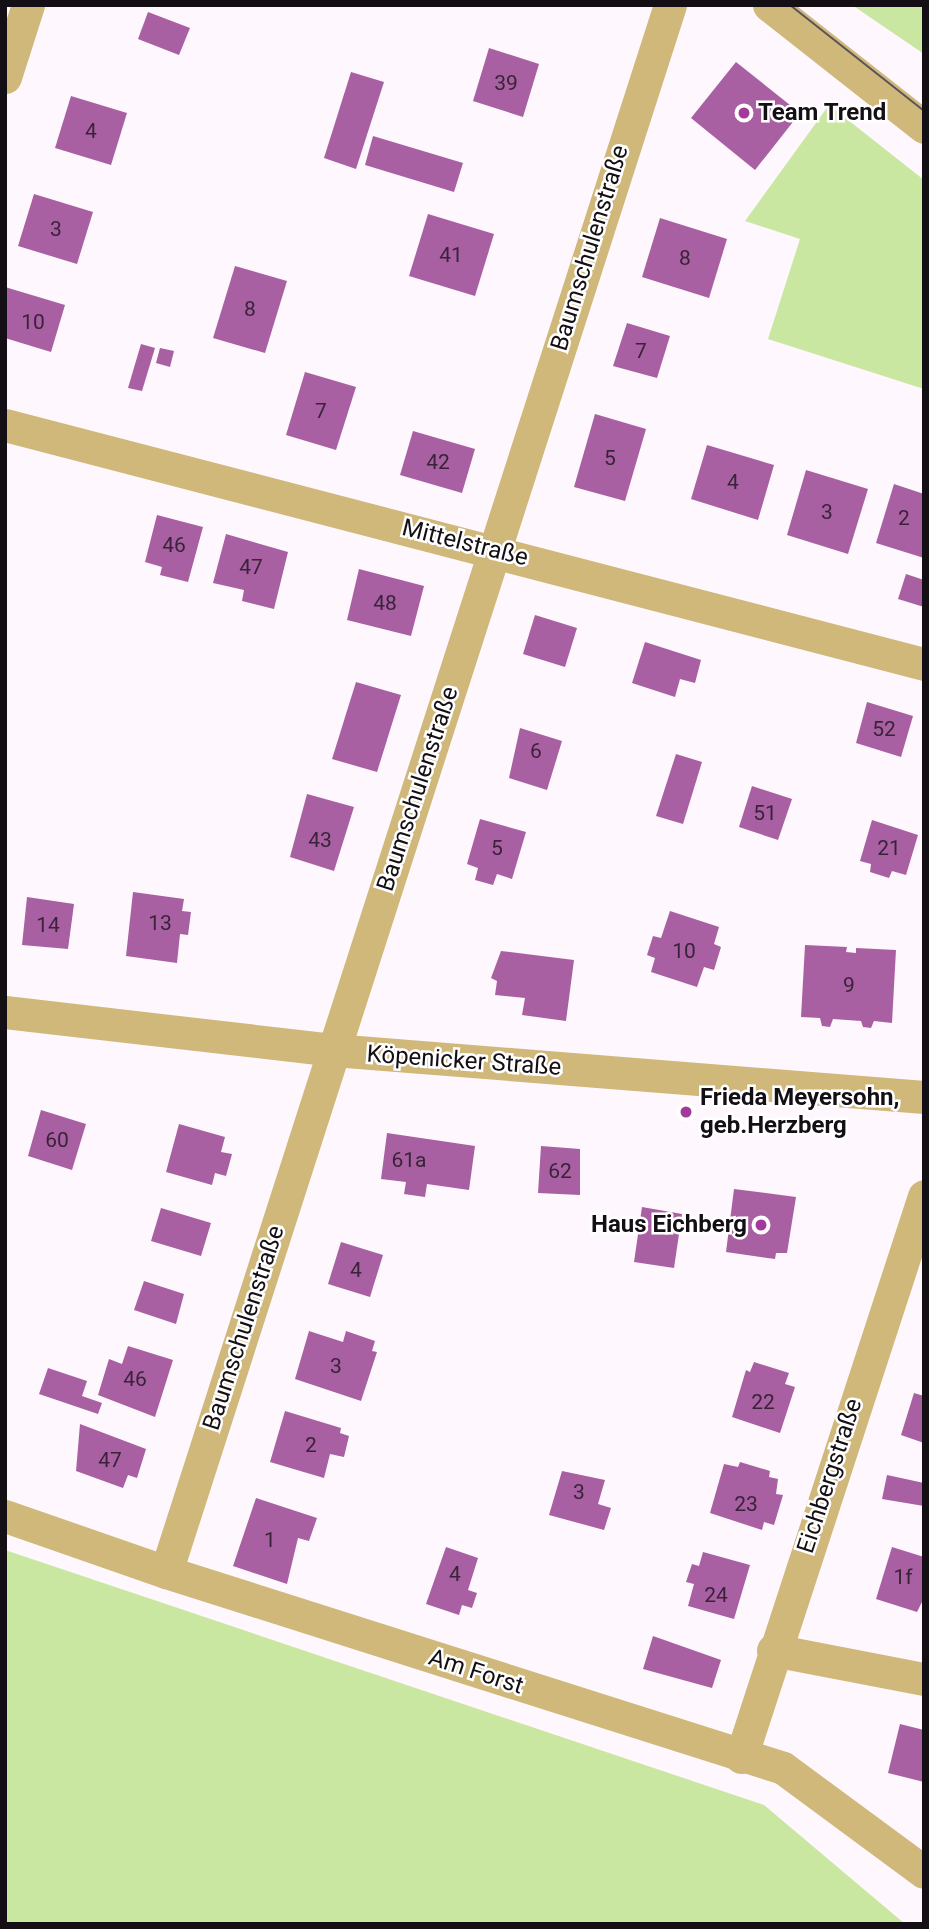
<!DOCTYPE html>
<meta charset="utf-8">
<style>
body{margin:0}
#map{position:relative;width:929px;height:1929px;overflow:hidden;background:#fef7fd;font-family:Roboto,sans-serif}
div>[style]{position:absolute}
.green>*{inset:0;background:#c9e7a0}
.building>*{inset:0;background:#a860a3}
.minor>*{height:33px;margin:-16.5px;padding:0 16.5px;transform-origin:16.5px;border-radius:16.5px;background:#cfb87a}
.tram>*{height:2px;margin:-1px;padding:0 1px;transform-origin:1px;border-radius:1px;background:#595459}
.dots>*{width:19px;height:19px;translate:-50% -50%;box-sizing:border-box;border:4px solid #fff;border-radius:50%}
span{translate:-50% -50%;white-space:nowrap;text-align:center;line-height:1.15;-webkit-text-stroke:5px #fff;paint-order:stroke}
.number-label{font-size:21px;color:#392338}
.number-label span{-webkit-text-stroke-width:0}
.poi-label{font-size:24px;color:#140f14;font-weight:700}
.left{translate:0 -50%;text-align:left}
.right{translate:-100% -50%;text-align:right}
.street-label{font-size:24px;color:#140f14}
.frame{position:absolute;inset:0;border:7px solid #140f14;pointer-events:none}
</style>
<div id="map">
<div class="green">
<div style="clip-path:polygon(852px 5px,924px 5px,924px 54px)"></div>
<div style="clip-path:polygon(829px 105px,924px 180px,924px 389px,768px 339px,800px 239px,745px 221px)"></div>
<div style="clip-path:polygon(5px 1550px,764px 1805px,905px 1924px,5px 1924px)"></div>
</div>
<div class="building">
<div style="clip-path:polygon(148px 12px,190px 28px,179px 55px,138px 39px)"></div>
<div style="clip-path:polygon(489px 48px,539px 64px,523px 117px,473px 101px)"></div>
<div style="clip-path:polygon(736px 62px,800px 113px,755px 170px,691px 118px)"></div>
<div style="clip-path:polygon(351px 72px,384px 82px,356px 169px,324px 158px)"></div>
<div style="clip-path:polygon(71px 96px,127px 113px,111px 165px,55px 148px)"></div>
<div style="clip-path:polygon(373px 136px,463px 163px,454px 192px,365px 165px)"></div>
<div style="clip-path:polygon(34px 194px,93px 212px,77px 264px,18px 246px)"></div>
<div style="clip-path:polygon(428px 214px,494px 234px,475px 296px,409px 276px)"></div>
<div style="clip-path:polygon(660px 218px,727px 239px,709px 298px,642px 277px)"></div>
<div style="clip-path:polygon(235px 266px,287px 281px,265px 353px,213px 338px)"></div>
<div style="clip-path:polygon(5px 287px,65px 305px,51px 352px,5px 338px)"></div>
<div style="clip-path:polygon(627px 323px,670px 336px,657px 378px,613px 366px)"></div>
<div style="clip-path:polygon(141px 344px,155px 348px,142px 391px,128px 388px)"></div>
<div style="clip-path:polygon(160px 348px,174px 351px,170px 367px,156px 363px)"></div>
<div style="clip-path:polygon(305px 372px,356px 387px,336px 450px,286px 435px)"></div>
<div style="clip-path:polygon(595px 414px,646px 429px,625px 501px,574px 487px)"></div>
<div style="clip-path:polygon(413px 431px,475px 449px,462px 493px,400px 475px)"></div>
<div style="clip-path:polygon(707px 445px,774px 465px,758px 520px,691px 499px)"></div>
<div style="clip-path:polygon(806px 470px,868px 489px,848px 554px,787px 535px)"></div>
<div style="clip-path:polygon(894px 484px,924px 494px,924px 558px,876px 543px)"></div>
<div style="clip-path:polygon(157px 515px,203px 527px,188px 582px,160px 575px,162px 567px,145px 562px)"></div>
<div style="clip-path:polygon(226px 534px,288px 552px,274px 609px,242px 601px,244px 590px,213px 583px)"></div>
<div style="clip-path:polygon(359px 569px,424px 586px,411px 636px,347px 620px)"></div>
<div style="clip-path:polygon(906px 574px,924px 580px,924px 607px,898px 599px)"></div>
<div style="clip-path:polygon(535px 615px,577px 628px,565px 667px,523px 654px)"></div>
<div style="clip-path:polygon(645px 642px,701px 660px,695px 683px,680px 679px,675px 697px,632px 683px)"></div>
<div style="clip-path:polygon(356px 682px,401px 695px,377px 772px,332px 759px)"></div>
<div style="clip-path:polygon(867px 702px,913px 716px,901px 757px,856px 743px)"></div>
<div style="clip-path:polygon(520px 728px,562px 741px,547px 790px,509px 778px)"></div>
<div style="clip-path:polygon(676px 754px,702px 762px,683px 824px,656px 816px)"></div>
<div style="clip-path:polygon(752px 786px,792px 799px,778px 840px,739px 827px)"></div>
<div style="clip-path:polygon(307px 794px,354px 807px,334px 871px,290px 857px)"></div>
<div style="clip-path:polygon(480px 819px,526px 832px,512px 879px,497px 874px,493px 885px,475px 880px,478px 868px,467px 864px)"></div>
<div style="clip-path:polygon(872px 820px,918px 835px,906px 875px,892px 871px,889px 878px,870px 872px,871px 864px,860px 861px)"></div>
<div style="clip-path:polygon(133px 892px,184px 899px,182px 911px,191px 912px,188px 935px,180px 934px,177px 963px,126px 956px)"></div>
<div style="clip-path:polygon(27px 897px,74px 904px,68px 949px,22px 945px)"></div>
<div style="clip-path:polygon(670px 911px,719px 927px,714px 944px,721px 947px,714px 970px,704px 967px,697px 987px,651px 972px,655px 958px,647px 955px,653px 936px,661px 938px)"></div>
<div style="clip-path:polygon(805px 945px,847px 947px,846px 952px,856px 953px,856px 948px,896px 950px,892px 1023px,874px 1021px,871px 1028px,863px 1027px,861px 1021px,833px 1019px,830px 1027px,822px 1026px,820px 1018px,801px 1017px)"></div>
<div style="clip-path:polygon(501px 951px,574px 960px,566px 1021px,522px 1015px,525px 998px,495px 995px,497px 981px,491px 978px)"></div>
<div style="clip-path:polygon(41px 1110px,86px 1124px,72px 1170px,28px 1156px)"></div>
<div style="clip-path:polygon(179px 1124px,225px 1137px,221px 1152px,232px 1154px,226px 1176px,215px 1173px,212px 1185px,166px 1172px)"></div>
<div style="clip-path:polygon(387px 1133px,475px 1146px,469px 1190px,427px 1184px,425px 1197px,404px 1194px,406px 1182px,381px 1179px)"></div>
<div style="clip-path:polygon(541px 1146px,580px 1149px,580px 1195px,538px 1193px)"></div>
<div style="clip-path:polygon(734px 1189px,796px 1197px,787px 1253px,776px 1253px,775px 1259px,726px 1252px)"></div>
<div style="clip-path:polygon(642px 1207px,682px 1214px,674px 1268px,634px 1262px)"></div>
<div style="clip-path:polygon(161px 1208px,211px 1223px,201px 1256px,151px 1241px)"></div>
<div style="clip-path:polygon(341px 1242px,383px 1255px,370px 1297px,328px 1284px)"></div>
<div style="clip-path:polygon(144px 1281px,184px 1294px,176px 1324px,134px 1310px)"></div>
<div style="clip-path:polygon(309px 1331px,343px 1342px,346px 1331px,375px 1341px,372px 1351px,377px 1352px,361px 1401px,295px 1379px)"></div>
<div style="clip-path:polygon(128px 1346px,173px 1360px,155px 1417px,98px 1395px,109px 1359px,122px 1364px)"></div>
<div style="clip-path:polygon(754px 1362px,789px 1373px,785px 1384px,795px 1387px,780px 1433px,732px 1417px,746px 1370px,750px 1372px)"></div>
<div style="clip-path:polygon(48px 1368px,87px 1381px,82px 1396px,102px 1403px,98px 1414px,39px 1394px)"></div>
<div style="clip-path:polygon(914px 1393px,924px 1396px,924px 1443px,901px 1435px)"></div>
<div style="clip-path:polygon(285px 1411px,341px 1428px,340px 1433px,349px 1436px,344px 1457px,330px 1454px,324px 1478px,270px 1462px)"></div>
<div style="clip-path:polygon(80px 1424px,146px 1449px,137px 1478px,128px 1475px,123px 1488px,76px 1471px)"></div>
<div style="clip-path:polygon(740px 1462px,770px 1471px,769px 1477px,778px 1479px,776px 1494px,783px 1495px,774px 1525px,764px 1522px,762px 1530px,710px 1513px,724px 1464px,738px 1467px)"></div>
<div style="clip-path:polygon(562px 1471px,605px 1480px,598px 1504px,611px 1508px,604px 1530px,549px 1515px)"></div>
<div style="clip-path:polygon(887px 1475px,924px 1483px,924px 1506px,882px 1499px)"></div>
<div style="clip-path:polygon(256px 1498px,317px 1518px,309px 1541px,298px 1538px,287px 1584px,233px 1566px)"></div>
<div style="clip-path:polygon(446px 1547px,478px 1558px,468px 1590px,477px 1593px,472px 1608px,462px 1605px,459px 1615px,426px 1604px)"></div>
<div style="clip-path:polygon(892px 1547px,924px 1557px,924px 1598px,917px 1612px,876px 1599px)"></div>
<div style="clip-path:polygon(703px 1552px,750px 1565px,734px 1619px,688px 1606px,694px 1584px,686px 1582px,692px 1564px,699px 1566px)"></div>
<div style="clip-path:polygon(653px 1636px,721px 1660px,712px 1688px,643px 1669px)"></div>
<div style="clip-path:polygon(900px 1724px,924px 1730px,924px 1782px,888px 1773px)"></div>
</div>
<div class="minor">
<div style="left:769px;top:5px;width:197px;rotate:38.2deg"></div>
<div style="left:5px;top:77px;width:76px;rotate:-72.3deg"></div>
<div style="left:5px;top:425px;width:950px;rotate:14.58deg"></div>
<div style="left:5px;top:1012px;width:330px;rotate:6.6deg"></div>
<div style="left:333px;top:1050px;width:593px;rotate:4.55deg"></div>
<div style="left:5px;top:1516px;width:170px;rotate:19.2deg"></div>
<div style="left:166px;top:1572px;width:647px;rotate:17.62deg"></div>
<div style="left:783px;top:1768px;width:175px;rotate:36.4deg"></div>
<div style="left:166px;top:1572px;width:1646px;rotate:-72.17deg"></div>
<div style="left:773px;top:1650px;width:154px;rotate:10.9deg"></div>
<div style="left:741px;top:1757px;width:590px;rotate:-71.93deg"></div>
</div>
<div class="tram">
<div style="left:790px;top:5px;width:171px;rotate:38.3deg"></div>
</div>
<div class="dots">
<div style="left:744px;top:113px;background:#a3399b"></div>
<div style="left:686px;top:1112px;background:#a3399b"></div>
<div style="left:761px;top:1225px;background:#a3399b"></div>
</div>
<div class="number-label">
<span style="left:506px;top:83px">39</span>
<span style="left:91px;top:131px">4</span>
<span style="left:56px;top:229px">3</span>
<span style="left:451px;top:255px">41</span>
<span style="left:685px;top:258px">8</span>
<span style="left:250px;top:309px">8</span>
<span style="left:33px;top:322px">10</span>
<span style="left:641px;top:351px">7</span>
<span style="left:321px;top:411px">7</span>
<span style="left:610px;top:458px">5</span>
<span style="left:438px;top:462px">42</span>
<span style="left:733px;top:482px">4</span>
<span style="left:827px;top:512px">3</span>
<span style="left:904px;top:518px">2</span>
<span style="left:174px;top:545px">46</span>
<span style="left:251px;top:567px">47</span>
<span style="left:385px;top:603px">48</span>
<span style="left:884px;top:729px">52</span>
<span style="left:536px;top:751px">6</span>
<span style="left:765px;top:813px">51</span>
<span style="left:320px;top:840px">43</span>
<span style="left:497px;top:848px">5</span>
<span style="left:889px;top:848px">21</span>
<span style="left:160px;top:923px">13</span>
<span style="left:48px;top:925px">14</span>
<span style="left:684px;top:951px">10</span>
<span style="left:849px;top:985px">9</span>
<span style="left:57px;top:1140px">60</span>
<span style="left:409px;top:1160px">61a</span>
<span style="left:560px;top:1171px">62</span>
<span style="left:356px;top:1270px">4</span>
<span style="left:336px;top:1366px">3</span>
<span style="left:135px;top:1379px">46</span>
<span style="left:763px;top:1402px">22</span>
<span style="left:311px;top:1445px">2</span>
<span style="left:110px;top:1460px">47</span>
<span style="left:579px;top:1492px">3</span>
<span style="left:746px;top:1504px">23</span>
<span style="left:270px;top:1540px">1</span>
<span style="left:455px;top:1574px">4</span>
<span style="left:903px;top:1577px">1f</span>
<span style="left:716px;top:1595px">24</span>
</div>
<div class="poi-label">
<span class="left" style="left:758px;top:113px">Team Trend</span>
<span class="left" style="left:700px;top:1112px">Frieda Meyersohn,<br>geb.Herzberg</span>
<span class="right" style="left:747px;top:1225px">Haus Eichberg</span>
</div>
<div class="street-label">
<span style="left:590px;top:248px;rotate:-73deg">Baumschulenstraße</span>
<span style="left:465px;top:543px;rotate:14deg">Mittelstraße</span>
<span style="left:418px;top:789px;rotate:-72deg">Baumschulenstraße</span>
<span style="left:464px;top:1061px;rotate:4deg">Köpenicker Straße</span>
<span style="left:244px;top:1328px;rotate:-72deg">Baumschulenstraße</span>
<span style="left:830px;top:1476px;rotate:-72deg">Eichbergstraße</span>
<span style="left:476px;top:1672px;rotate:18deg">Am Forst</span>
</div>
<div class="frame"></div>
</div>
